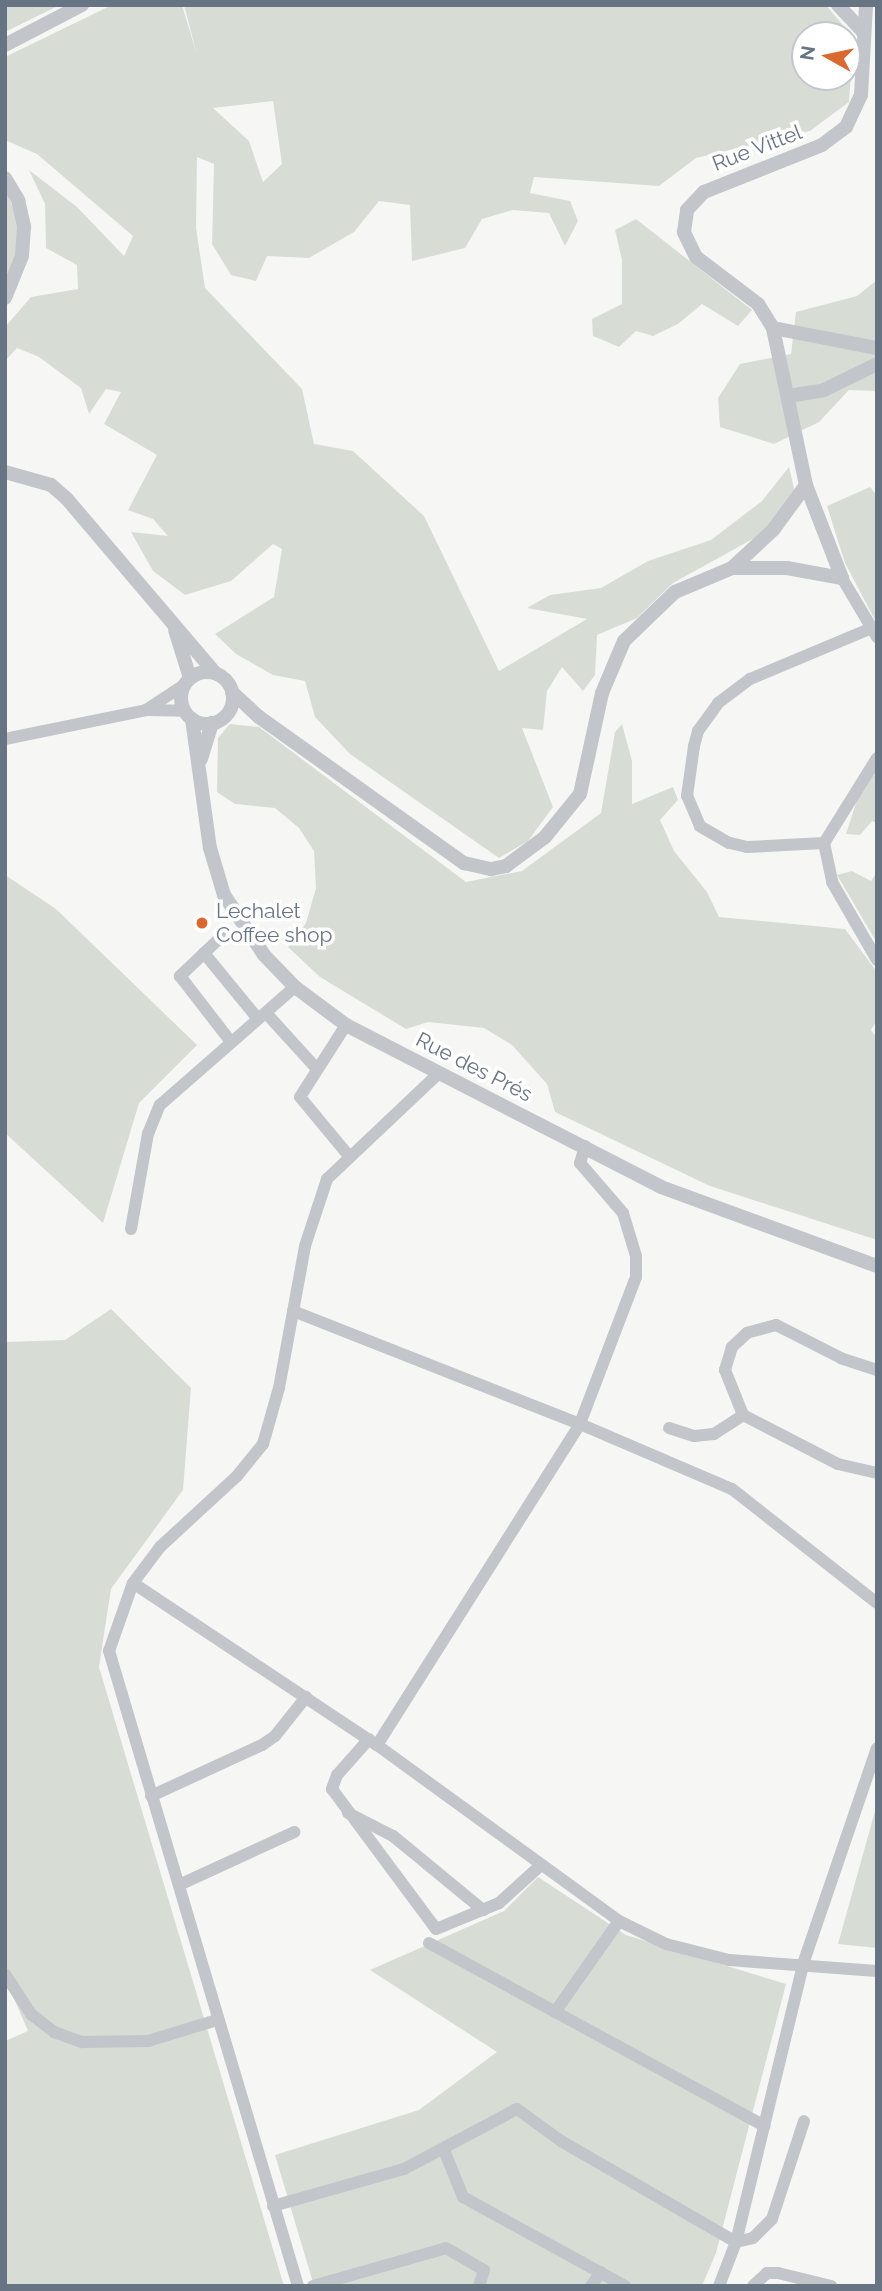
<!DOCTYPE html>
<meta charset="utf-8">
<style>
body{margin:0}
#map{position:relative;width:882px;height:2291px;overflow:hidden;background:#f6f7f4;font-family:Raleway,sans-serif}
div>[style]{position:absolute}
.green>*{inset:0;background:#d7ddd5}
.minor>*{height:12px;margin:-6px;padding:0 6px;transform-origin:6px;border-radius:6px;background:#c2c5c9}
.tertiary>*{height:14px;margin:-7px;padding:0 7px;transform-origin:7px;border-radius:7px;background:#c2c5c9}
.tertiary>.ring{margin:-7px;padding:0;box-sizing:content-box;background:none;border:14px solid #c2c5c9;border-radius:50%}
.dots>*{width:19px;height:19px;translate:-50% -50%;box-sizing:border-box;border:4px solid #fff;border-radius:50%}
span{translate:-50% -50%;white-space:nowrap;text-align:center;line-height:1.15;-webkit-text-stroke:7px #fff;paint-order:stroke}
.street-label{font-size:21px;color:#677483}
.poi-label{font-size:21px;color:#677483}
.left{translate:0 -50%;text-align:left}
.frame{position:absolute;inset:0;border:7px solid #677483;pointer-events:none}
.north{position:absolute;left:791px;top:21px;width:70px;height:70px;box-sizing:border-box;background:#fff;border:2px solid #c2c7cd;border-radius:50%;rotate:279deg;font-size:19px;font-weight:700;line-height:28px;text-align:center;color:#677483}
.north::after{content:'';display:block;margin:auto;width:24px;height:32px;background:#d96831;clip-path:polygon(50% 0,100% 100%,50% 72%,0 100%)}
</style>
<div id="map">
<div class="green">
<div style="clip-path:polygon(5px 5px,60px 5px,5px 32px)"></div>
<div style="clip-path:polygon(evenodd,112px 5px,182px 5px,197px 55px,184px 5px,826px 5px,847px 30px,852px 60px,849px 102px,810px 131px,696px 158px,659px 186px,534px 177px,530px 193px,570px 201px,578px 221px,565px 246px,549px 213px,513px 210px,482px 219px,465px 248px,412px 261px,410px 205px,379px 201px,354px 232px,309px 258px,267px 256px,256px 281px,231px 275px,212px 244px,214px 164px,197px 157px,196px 228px,205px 288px,302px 389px,314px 444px,353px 451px,424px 516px,499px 671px,587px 619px,527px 608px,550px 595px,601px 588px,648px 561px,711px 540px,762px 501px,789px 467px,795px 493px,760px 535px,673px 583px,637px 618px,597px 635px,595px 675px,583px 691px,562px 667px,547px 691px,543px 730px,522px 728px,553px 807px,528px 841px,499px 858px,350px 754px,315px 717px,305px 681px,273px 675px,236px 654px,215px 634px,274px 597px,282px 549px,273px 544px,231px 581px,185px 595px,153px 571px,131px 532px,168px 536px,153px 519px,128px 510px,157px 455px,104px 424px,121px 392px,106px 389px,89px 414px,81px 388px,39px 357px,17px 348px,5px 361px,5px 327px,31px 297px,78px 289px,77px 265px,46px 248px,45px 204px,29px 170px,77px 207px,124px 256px,133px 236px,37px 154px,5px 140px,5px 57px,112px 5px,805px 35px,847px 35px,847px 77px,805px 77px,805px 35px,112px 5px,273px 101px,282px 164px,263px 182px,249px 141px,213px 108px,273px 101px)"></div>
<div style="clip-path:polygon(5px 186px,20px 228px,19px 262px,5px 291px)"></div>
<div style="clip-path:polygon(636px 219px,752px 310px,738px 326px,702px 304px,678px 324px,653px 336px,636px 331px,619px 347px,593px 336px,592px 319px,622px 304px,622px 260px,615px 230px)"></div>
<div style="clip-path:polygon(877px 280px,877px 391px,849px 390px,819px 422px,774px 444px,720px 427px,718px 398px,740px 364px,791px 354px,796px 312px,857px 296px)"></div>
<div style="clip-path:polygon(870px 487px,877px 496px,877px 624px,845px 563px,827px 506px)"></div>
<div style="clip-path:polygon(230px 724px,259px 727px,466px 882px,522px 871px,601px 813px,615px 732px,622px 724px,632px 761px,632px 804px,673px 787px,678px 800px,660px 820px,674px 851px,707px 892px,719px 917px,845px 929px,877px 972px,877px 1020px,871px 1030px,877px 1038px,877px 1240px,710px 1186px,555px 1112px,547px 1084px,512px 1045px,484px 1028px,428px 1022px,406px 1029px,320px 977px,288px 947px,306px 923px,316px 888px,314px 851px,299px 828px,275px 808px,235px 804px,217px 792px,218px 738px)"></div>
<div style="clip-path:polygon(877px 766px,877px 823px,872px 821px,860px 835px,846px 834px,858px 797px)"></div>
<div style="clip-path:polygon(852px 871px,871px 881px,877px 872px,877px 943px,837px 875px)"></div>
<div style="clip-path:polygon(5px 875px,56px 909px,197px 1045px,139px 1103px,103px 1223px,5px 1133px)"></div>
<div style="clip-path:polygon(111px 1309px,191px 1388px,183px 1490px,111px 1589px,99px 1667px,284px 2286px,5px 2286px,5px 2041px,28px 2031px,5px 1978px,5px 1342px,65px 1340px)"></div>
<div style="clip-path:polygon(877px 1804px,877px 1948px,838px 1944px)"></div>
<div style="clip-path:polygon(538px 1877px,626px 1935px,786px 1984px,716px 2253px,702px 2286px,314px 2286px,275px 2155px,419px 2110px,497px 2052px,370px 1970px,504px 1911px)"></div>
</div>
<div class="minor">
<div style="left:842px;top:578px;width:69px;rotate:59.3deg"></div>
<div style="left:146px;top:710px;width:45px;rotate:-33.3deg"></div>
<div style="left:5px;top:739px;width:144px;rotate:-11.6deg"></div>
<div style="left:146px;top:710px;width:39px;rotate:1deg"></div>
<div style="left:877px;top:758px;width:100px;rotate:121.9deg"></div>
<div style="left:824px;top:843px;width:40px;rotate:78deg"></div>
<div style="left:832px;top:882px;width:90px;rotate:60deg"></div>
<div style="left:824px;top:843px;width:77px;rotate:177deg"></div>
<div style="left:747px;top:847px;width:18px;rotate:-167deg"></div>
<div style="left:729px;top:843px;width:34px;rotate:-150deg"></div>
<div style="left:700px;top:826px;width:33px;rotate:-113deg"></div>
<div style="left:687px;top:796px;width:50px;rotate:-82deg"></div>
<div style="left:694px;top:746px;width:16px;rotate:-75deg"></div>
<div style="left:698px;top:731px;width:34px;rotate:-54deg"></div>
<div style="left:718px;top:703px;width:40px;rotate:-37deg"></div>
<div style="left:750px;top:679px;width:132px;rotate:-22.7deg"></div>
<div style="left:221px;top:937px;width:57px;rotate:136.4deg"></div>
<div style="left:180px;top:976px;width:83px;rotate:52.3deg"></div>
<div style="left:204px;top:953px;width:85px;rotate:50.7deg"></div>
<div style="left:266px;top:1013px;width:74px;rotate:47.7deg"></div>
<div style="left:346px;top:1025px;width:85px;rotate:122.6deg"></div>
<div style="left:300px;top:1097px;width:77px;rotate:50.3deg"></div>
<div style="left:585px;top:1146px;width:18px;rotate:106deg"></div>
<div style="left:580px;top:1163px;width:66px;rotate:49.3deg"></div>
<div style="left:623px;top:1213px;width:45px;rotate:73.2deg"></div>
<div style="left:636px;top:1256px;width:21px;rotate:90deg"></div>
<div style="left:636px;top:1277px;width:157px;rotate:110.9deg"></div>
<div style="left:580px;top:1424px;width:165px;rotate:23.2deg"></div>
<div style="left:732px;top:1489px;width:184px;rotate:38.2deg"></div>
<div style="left:131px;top:1229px;width:97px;rotate:-79.9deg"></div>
<div style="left:148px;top:1134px;width:31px;rotate:-68deg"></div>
<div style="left:160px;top:1105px;width:179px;rotate:-41.2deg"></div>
<div style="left:293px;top:1311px;width:308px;rotate:21.5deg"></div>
<div style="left:580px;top:1424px;width:380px;rotate:122.3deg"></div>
<div style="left:877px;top:1370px;width:38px;rotate:-162deg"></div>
<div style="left:841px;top:1358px;width:73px;rotate:-153.1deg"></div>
<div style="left:776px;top:1325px;width:30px;rotate:165deg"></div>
<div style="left:747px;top:1333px;width:21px;rotate:137deg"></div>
<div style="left:732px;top:1347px;width:24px;rotate:107deg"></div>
<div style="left:725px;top:1370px;width:48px;rotate:68.2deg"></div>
<div style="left:743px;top:1415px;width:107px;rotate:27.3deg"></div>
<div style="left:838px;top:1464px;width:40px;rotate:13deg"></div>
<div style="left:669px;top:1428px;width:26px;rotate:18deg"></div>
<div style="left:694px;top:1436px;width:20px;rotate:-6deg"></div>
<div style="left:714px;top:1434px;width:35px;rotate:-33deg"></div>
<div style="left:133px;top:1583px;width:293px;rotate:33.6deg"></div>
<div style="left:377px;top:1745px;width:299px;rotate:36deg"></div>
<div style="left:619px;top:1921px;width:52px;rotate:26.1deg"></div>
<div style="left:666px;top:1944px;width:65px;rotate:14.3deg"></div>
<div style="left:729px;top:1960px;width:148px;rotate:4.3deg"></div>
<div style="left:369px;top:1739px;width:48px;rotate:131.6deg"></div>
<div style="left:337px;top:1775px;width:15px;rotate:110deg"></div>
<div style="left:332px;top:1789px;width:174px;rotate:53.4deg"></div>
<div style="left:436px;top:1929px;width:68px;rotate:-22.4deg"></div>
<div style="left:499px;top:1903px;width:57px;rotate:-42.1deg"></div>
<div style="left:151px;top:1796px;width:122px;rotate:-24.7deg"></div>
<div style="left:262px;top:1745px;width:16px;rotate:-35deg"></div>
<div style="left:275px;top:1736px;width:50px;rotate:-51.5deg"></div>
<div style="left:348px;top:1813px;width:51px;rotate:27.1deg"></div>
<div style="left:393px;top:1836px;width:117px;rotate:39.4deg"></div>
<div style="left:179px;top:1885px;width:127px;rotate:-24.7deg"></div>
<div style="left:429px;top:1943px;width:382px;rotate:28.6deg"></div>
<div style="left:5px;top:1974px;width:48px;rotate:57deg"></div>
<div style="left:31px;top:2014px;width:29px;rotate:38deg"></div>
<div style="left:54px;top:2032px;width:30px;rotate:20deg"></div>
<div style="left:82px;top:2042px;width:66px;rotate:-0.9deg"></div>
<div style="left:148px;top:2041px;width:72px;rotate:-16.9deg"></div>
<div style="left:555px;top:2012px;width:111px;rotate:-54.9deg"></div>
<div style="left:444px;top:2150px;width:51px;rotate:68deg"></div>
<div style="left:463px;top:2197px;width:185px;rotate:28.8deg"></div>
<div style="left:273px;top:2206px;width:136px;rotate:-15.8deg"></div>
<div style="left:404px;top:2169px;width:128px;rotate:-28deg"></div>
<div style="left:517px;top:2109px;width:54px;rotate:36deg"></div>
<div style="left:561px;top:2141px;width:202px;rotate:30deg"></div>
<div style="left:736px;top:2242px;width:17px;rotate:-13deg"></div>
<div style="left:753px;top:2238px;width:27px;rotate:-45deg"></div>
<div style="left:772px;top:2219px;width:103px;rotate:-71.9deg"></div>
<div style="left:298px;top:2286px;width:663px;rotate:-106.57deg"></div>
<div style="left:109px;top:1651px;width:72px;rotate:-70.6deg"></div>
<div style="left:133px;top:1583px;width:45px;rotate:-53.1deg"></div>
<div style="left:160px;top:1547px;width:105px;rotate:-42.7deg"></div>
<div style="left:237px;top:1476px;width:41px;rotate:-50.9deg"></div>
<div style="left:263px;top:1444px;width:58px;rotate:-74.1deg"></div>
<div style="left:279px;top:1388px;width:144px;rotate:-79.6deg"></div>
<div style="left:305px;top:1246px;width:71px;rotate:-71.8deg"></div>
<div style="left:327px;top:1179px;width:154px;rotate:-43.4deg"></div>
<div style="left:313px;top:2286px;width:138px;rotate:-15.9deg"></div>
<div style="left:446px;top:2248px;width:44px;rotate:30.1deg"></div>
<div style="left:484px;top:2270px;width:17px;rotate:107deg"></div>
<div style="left:591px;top:2286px;width:17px;rotate:-54deg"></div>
<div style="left:719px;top:2286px;width:47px;rotate:-68.9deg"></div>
<div style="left:736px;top:2242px;width:286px;rotate:-76.4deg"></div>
<div style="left:803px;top:1964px;width:228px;rotate:-71.1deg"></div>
<div style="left:753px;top:2286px;width:19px;rotate:-43deg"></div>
<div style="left:767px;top:2273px;width:11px"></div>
<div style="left:778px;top:2273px;width:55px;rotate:13.8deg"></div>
</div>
<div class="tertiary">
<div style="left:838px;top:5px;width:37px;rotate:47deg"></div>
<div style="left:5px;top:45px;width:87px;rotate:-27.5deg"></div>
<div style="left:5px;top:178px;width:26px;rotate:59deg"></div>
<div style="left:18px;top:200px;width:28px;rotate:77deg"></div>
<div style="left:24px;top:227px;width:29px;rotate:94deg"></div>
<div style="left:22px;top:256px;width:45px;rotate:112deg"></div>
<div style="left:773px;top:328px;width:106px;rotate:10.9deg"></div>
<div style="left:788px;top:396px;width:36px;rotate:-9deg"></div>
<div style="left:824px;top:390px;width:59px;rotate:-26.1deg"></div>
<div style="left:5px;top:472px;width:48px;rotate:15.8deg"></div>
<div style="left:51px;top:485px;width:21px;rotate:41deg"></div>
<div style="left:67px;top:499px;width:228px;rotate:49.6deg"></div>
<div style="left:732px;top:568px;width:55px"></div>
<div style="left:787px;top:568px;width:56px;rotate:10.3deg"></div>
<div style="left:842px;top:578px;width:100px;rotate:-111.2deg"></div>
<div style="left:806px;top:485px;width:160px;rotate:-101.9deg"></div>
<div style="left:773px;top:328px;width:28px;rotate:-122deg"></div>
<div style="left:758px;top:304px;width:78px;rotate:-142.8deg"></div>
<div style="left:696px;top:257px;width:28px;rotate:-116deg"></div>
<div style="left:684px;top:232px;width:22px;rotate:-82deg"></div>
<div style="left:687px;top:210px;width:25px;rotate:-47deg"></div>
<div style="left:704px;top:192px;width:127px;rotate:-21.7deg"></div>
<div style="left:822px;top:145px;width:30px;rotate:-37deg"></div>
<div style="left:846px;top:127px;width:35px;rotate:-65deg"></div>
<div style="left:861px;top:95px;width:90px;rotate:-86.8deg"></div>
<div style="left:175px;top:630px;width:50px;rotate:72.6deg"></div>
<div class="ring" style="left:181px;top:672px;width:38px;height:38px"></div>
<div style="left:232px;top:692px;width:37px;rotate:43deg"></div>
<div style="left:259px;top:717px;width:252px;rotate:35.5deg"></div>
<div style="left:464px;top:863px;width:28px;rotate:13deg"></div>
<div style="left:491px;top:869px;width:15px;rotate:-11deg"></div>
<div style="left:506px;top:866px;width:49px;rotate:-36.6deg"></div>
<div style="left:545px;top:837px;width:55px;rotate:-50.9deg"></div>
<div style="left:580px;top:794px;width:103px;rotate:-77.7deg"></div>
<div style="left:602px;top:693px;width:56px;rotate:-67.1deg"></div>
<div style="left:624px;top:641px;width:71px;rotate:-43.9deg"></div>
<div style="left:675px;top:592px;width:62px;rotate:-22.8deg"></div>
<div style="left:732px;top:568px;width:56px;rotate:-42.8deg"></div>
<div style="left:773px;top:530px;width:56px;rotate:-53.7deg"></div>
<div style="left:192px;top:719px;width:130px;rotate:82.1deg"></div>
<div style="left:210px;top:848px;width:49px;rotate:73.4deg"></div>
<div style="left:224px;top:895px;width:72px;rotate:56.3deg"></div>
<div style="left:264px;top:955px;width:45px;rotate:45.9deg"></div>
<div style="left:295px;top:987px;width:64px;rotate:36.7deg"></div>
<div style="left:346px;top:1025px;width:354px;rotate:27.2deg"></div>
<div style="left:661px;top:1187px;width:230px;rotate:20.1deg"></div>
<div style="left:201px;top:759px;width:38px;rotate:-73deg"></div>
</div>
<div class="dots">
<div style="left:202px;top:923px;background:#d96831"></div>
</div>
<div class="street-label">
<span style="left:757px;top:148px;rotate:-21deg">Rue Vittel</span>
<span style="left:474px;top:1067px;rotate:27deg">Rue des Prés</span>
</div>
<div class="poi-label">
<span class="left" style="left:216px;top:923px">Lechalet<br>Coffee shop</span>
</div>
<div class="frame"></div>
<div class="north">N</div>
</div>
